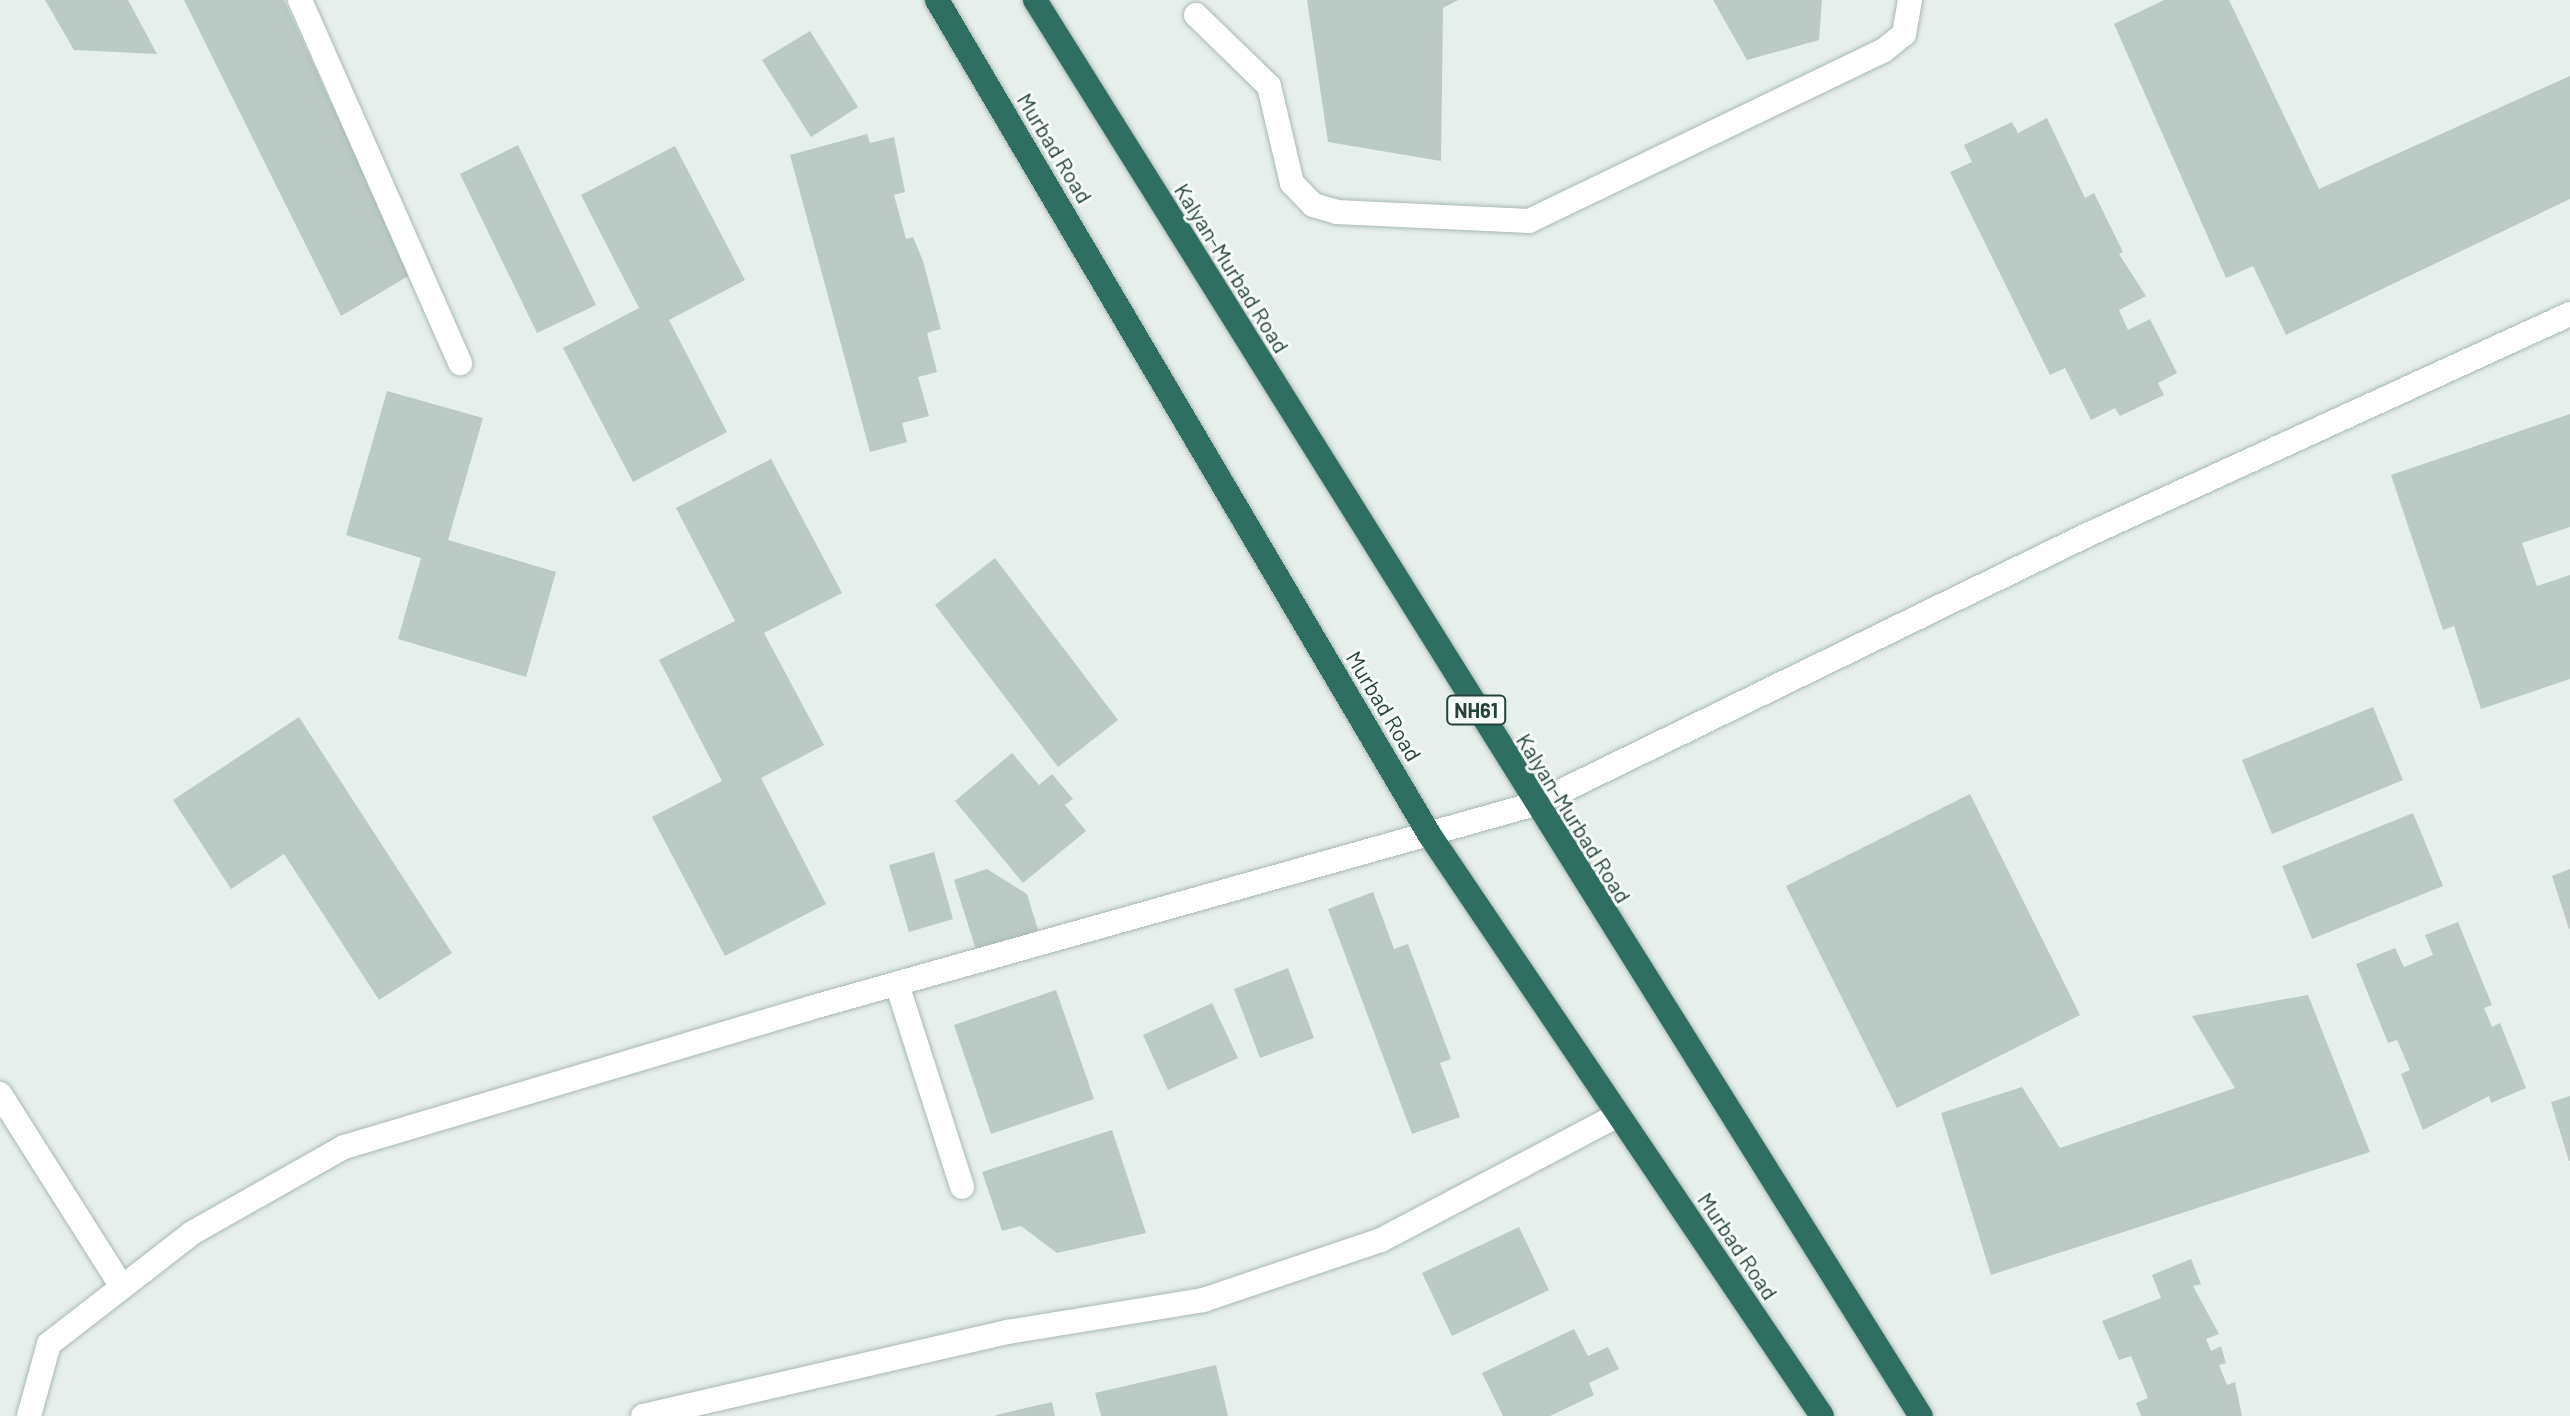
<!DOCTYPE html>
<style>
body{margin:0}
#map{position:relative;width:2570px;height:1416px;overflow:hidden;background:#e6efeb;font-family:Barlow,sans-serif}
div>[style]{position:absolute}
.building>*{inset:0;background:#bbcac4}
.roads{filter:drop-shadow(0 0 2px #a8b8b2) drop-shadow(0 0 2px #a8b8b2)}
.street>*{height:24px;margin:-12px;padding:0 12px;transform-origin:12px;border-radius:12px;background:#fff}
.secondary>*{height:24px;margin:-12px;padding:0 12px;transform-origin:12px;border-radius:12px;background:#fff}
.highway>*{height:24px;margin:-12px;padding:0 12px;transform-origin:12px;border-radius:12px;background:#2f6f62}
span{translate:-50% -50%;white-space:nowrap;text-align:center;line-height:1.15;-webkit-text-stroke:6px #f7fbf9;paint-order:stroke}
.shield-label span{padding:2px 6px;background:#f7fbf9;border:2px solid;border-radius:6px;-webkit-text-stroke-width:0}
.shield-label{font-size:20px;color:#24423a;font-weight:700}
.street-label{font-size:22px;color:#24423a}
</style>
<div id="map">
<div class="building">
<div style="clip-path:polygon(45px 0,128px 0,157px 54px,74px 50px)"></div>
<div style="clip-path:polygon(184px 0,284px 0,410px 275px,341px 316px)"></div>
<div style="clip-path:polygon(1307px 0,1458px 0,1443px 8px,1441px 161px,1328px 142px)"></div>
<div style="clip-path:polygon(1713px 0,1822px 0,1819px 40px,1747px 60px)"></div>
<div style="clip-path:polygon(2164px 0,2229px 0,2319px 189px,2570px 76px,2570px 199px,2286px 335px,2253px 266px,2226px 278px,2114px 24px)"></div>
<div style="clip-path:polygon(810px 31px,858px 107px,811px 137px,762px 60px)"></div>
<div style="clip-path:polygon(2047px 118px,2085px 198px,2094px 193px,2123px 252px,2119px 254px,2146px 296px,2119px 310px,2128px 330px,2150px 319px,2177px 373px,2158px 383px,2164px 395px,2120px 416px,2115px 408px,2091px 420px,2065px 368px,2050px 375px,1950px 172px,1972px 162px,1964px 145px,2012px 122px,2018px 133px)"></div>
<div style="clip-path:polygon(867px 134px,870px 143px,894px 137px,905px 192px,894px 195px,906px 239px,913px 237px,923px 261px,941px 329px,927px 333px,937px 372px,918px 377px,929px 416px,902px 423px,907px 442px,870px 452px,790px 155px)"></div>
<div style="clip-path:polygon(518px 145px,596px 305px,537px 333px,460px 174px)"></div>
<div style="clip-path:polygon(675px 146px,745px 280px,669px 320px,727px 432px,633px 482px,563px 348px,639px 308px,581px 195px)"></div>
<div style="clip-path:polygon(387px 391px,483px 418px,448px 540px,556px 572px,526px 677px,398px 639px,421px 558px,346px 535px)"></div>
<div style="clip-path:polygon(2570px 414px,2570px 527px,2522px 543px,2537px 586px,2570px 575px,2570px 679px,2481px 709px,2454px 626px,2443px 630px,2391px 475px)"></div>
<div style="clip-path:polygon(771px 459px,842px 593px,764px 633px,824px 745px,761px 778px,826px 904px,725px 956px,652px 817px,722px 781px,659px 660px,735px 621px,676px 508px)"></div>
<div style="clip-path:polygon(995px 558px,1118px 720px,1058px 767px,935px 605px)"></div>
<div style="clip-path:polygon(2373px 707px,2403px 780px,2272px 834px,2242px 760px)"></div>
<div style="clip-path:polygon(299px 717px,452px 953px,379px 1000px,284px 854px,231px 889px,173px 800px)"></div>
<div style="clip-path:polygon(1012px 753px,1039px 785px,1052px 774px,1073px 799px,1065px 805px,1086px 831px,1023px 883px,955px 801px)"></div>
<div style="clip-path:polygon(1970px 794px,2080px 1015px,1897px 1108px,1786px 886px)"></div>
<div style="clip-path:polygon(2413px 813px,2443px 886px,2312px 939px,2282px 866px)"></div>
<div style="clip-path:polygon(934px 852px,953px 919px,909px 932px,889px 865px)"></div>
<div style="clip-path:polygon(987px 869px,1027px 894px,1040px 936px,978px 956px,954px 880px)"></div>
<div style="clip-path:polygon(2570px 869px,2570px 928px,2569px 929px,2552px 876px)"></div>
<div style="clip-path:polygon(1373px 892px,1394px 949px,1408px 944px,1451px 1059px,1440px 1063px,1460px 1117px,1412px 1134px,1328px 909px)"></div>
<div style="clip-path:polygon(2458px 922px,2492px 1005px,2484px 1008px,2492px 1027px,2500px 1023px,2526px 1088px,2491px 1103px,2489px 1096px,2423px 1130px,2401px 1074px,2410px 1070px,2397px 1040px,2388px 1043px,2356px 964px,2395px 948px,2404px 967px,2433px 955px,2425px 935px)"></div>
<div style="clip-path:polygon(1288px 968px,1314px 1038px,1260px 1058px,1234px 989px)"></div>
<div style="clip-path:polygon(1056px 990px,1094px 1099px,991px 1134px,954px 1025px)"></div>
<div style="clip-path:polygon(2308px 995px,2370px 1152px,1991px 1275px,1941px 1113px,2022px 1087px,2060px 1148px,2235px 1088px,2192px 1016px)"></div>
<div style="clip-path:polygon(1212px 1003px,1238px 1058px,1168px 1090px,1143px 1035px)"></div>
<div style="clip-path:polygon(2570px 1096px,2570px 1161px,2569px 1161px,2551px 1102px)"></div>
<div style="clip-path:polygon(1112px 1130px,1146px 1233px,1057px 1253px,1021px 1226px,1002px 1231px,982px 1172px)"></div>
<div style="clip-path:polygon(1519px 1227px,1549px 1290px,1452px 1336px,1422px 1273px)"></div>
<div style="clip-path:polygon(2191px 1259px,2201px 1284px,2193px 1286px,2219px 1334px,2206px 1339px,2211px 1351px,2221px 1346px,2226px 1363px,2219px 1365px,2227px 1385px,2235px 1382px,2242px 1416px,2141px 1416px,2136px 1403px,2148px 1398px,2131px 1356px,2119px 1360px,2102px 1321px,2161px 1298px,2152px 1275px)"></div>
<div style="clip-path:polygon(1574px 1329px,1588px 1356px,1608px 1347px,1619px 1369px,1589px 1383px,1594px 1395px,1550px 1416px,1503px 1416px,1482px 1373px)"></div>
<div style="clip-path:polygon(1216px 1365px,1228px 1416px,1101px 1416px,1095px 1393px)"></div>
<div style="clip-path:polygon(1052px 1402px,1055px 1416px,996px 1416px,996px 1415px)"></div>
</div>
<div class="roads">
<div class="street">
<div style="left:300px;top:0;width:397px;rotate:66.2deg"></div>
<div style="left:1196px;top:15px;width:102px;rotate:44.2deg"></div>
<div style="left:1269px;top:86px;width:100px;rotate:76.7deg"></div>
<div style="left:1292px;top:183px;width:30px;rotate:46deg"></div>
<div style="left:1313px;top:205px;width:25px;rotate:16deg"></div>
<div style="left:1337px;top:212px;width:192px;rotate:2.7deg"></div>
<div style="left:1529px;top:221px;width:393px;rotate:-25.7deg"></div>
<div style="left:1883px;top:51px;width:27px;rotate:-39deg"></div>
<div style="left:1904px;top:34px;width:35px;rotate:-80deg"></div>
<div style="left:897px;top:984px;width:213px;rotate:72.2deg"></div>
<div style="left:0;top:1094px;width:228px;rotate:57.7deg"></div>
<div style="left:643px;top:1416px;width:375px;rotate:-13deg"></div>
<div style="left:1008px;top:1332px;width:198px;rotate:-9.3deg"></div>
<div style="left:1203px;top:1300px;width:188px;rotate:-18.6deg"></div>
<div style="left:1381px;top:1240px;width:268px;rotate:-27.8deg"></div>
</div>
<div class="secondary">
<div style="left:29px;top:1416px;width:75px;rotate:-74.5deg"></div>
<div style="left:49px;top:1344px;width:181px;rotate:-37.8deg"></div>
<div style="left:192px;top:1233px;width:175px;rotate:-29.5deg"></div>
<div style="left:344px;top:1147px;width:486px;rotate:-16.6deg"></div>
<div style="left:810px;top:1008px;width:753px;rotate:-15.72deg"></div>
<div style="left:1535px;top:804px;width:614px;rotate:-25.98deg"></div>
<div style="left:2087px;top:535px;width:531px;rotate:-24.59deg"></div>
</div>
<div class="highway">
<div style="left:937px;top:0;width:968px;rotate:59.46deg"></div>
<div style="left:1429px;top:834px;width:702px;rotate:55.97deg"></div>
<div style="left:1035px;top:0;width:1670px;rotate:57.97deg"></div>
</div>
</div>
<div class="shield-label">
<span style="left:1476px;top:710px">NH61</span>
</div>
<div class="street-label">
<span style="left:1055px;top:148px;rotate:59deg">Murbad Road</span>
<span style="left:1232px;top:268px;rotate:58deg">Kalyan-Murbad Road</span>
<span style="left:1384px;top:706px;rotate:59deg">Murbad Road</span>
<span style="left:1574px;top:818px;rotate:58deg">Kalyan-Murbad Road</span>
<span style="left:1738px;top:1246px;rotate:56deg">Murbad Road</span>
</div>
</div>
